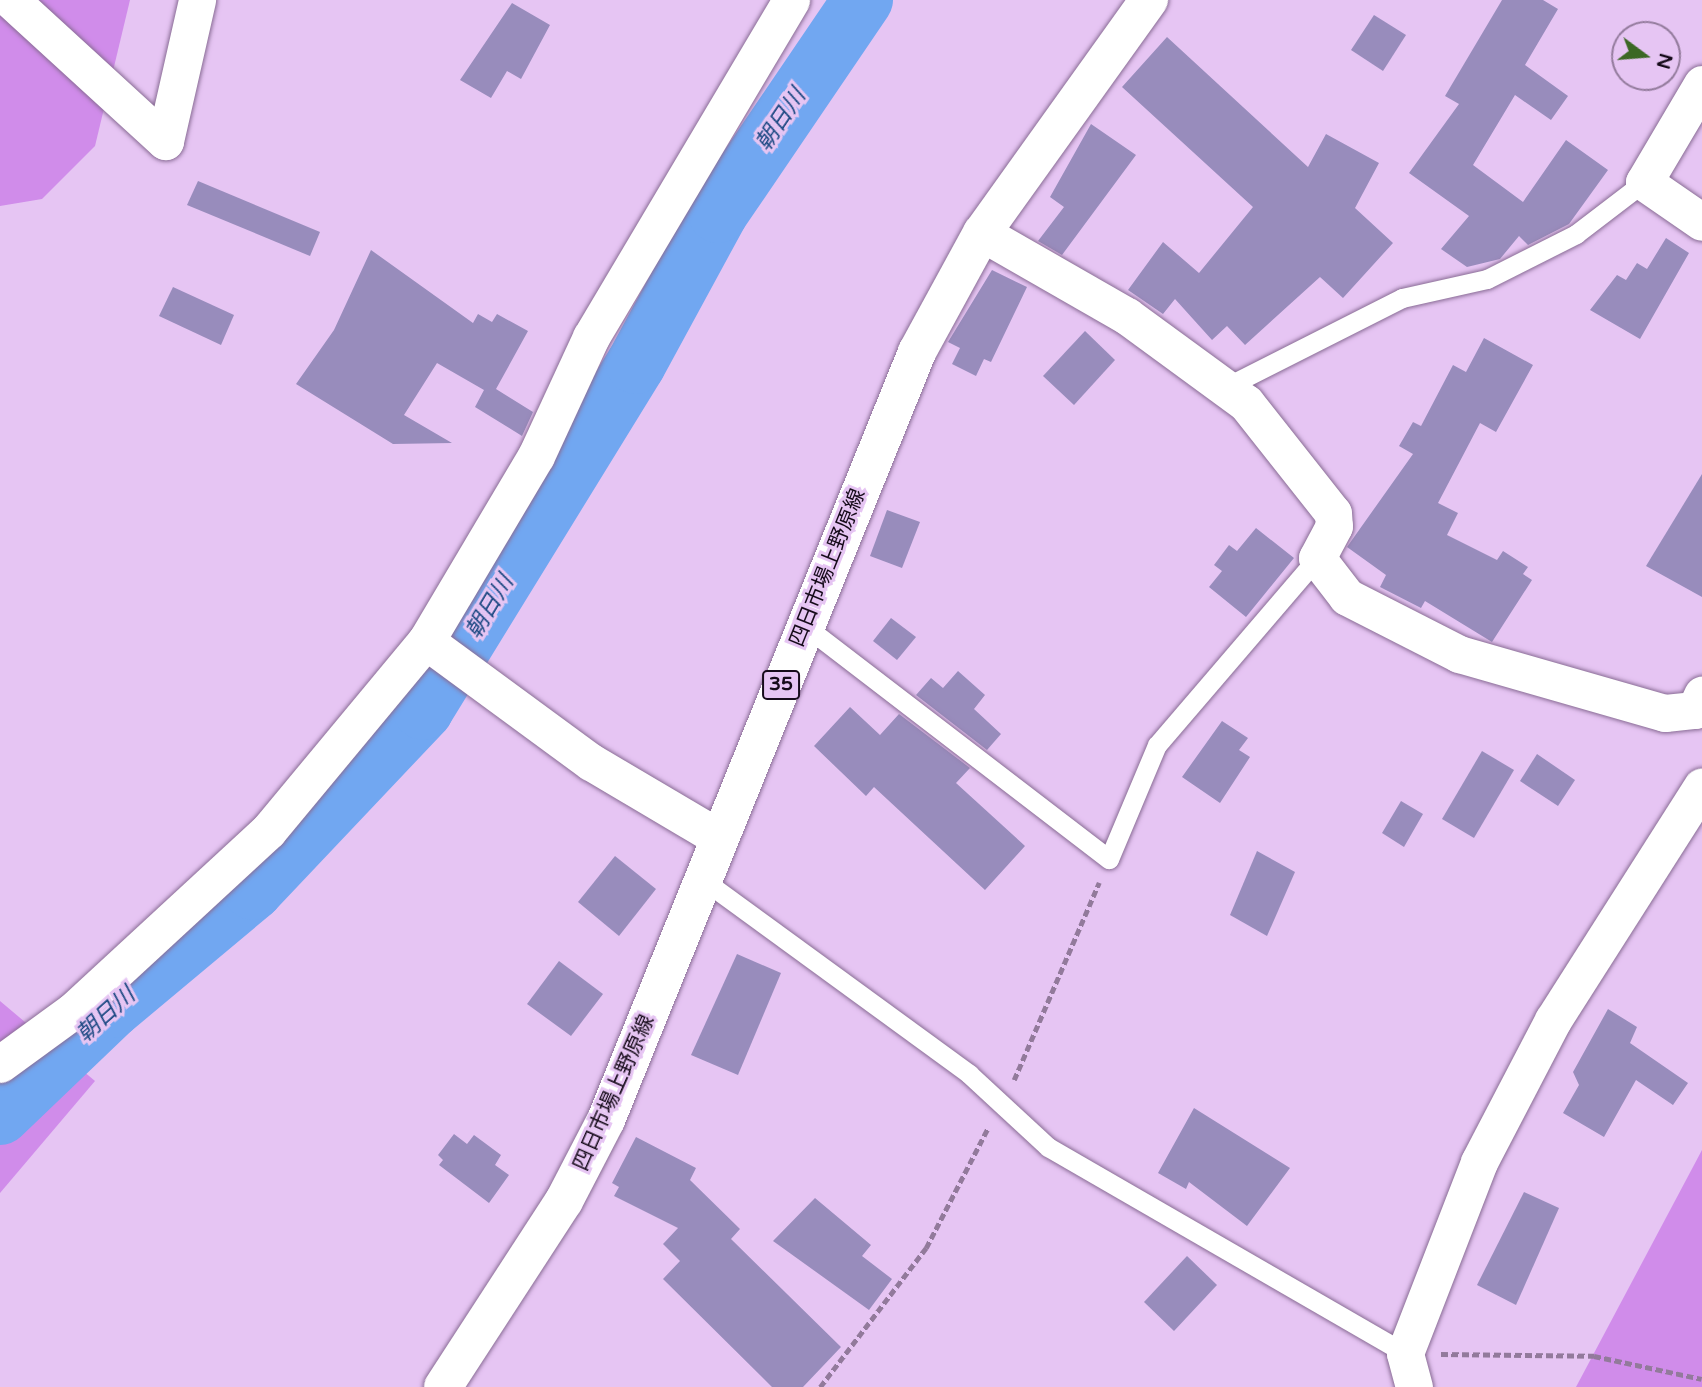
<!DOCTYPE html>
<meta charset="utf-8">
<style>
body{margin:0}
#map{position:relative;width:1702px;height:1387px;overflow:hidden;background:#e6c5f3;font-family:"Varela Round","Noto Sans JP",sans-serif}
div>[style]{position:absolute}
.green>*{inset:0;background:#d08cea}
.river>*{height:60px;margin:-30px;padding:0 30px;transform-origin:30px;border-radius:30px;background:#71a7f1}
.building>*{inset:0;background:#988cbc}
.path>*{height:4.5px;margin-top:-2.25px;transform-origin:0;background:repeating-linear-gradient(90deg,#927a9b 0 7px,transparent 0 10.5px)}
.roads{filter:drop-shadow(0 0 2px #896c95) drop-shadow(0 0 2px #896c95)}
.service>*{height:19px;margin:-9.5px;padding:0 9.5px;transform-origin:9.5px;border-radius:9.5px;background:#fff}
.minor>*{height:37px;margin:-18.5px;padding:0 18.5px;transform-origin:18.5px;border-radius:18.5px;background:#fff}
.primary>*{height:38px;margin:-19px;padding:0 19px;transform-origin:19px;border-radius:19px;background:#fff}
span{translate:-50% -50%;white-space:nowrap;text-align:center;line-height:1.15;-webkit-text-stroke:6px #e6c5f3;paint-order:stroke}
.shield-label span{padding:2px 5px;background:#e6c5f3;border:2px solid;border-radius:5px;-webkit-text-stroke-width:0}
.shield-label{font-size:19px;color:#160b1a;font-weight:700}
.street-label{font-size:21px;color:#160b1a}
.water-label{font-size:23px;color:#194781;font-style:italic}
.north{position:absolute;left:1611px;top:21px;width:70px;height:70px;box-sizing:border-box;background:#e6c5f3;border:2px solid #937b9c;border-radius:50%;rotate:106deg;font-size:19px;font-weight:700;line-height:28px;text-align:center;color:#160b1a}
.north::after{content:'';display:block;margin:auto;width:24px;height:32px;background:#3c6825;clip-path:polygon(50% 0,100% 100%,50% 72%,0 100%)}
</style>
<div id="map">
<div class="green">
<div style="clip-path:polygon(0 0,130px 0,95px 146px,42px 199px,0 206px)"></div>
<div style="clip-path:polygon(0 1001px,95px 1081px,0 1193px)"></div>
<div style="clip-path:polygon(1702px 1150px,1702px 1387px,1576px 1387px)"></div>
</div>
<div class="river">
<div style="left:0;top:1115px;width:155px;rotate:-43.7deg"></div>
<div style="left:112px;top:1008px;width:184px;rotate:-39.9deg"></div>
<div style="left:253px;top:890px;width:248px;rotate:-46.6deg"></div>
<div style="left:423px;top:710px;width:406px;rotate:-58.4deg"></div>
<div style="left:636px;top:364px;width:172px;rotate:-61.5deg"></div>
<div style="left:718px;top:213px;width:258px;rotate:-55.8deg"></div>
</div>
<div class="building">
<div style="clip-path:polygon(1502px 0,1543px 0,1558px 9px,1525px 65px,1568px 96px,1551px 120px,1515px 95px,1473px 165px,1523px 202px,1566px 140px,1608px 170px,1569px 224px,1528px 245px,1519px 236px,1500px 259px,1467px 267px,1441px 249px,1469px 216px,1409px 173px,1459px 104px,1445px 96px)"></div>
<div style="clip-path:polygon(512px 3px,550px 25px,521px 79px,507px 71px,491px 98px,460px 80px)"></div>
<div style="clip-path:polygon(1374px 15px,1406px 35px,1383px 71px,1351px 50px)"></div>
<div style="clip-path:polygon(1167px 37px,1308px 167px,1326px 134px,1379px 163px,1355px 208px,1393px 243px,1343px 298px,1320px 277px,1245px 345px,1227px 326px,1212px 340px,1175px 299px,1163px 314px,1128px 290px,1163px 242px,1199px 273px,1253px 207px,1122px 87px)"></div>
<div style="clip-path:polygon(1091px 124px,1136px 155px,1062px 255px,1038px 241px,1064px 207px,1050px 197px)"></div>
<div style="clip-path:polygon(198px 181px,320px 232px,310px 256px,187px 205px)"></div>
<div style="clip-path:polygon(1666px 238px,1689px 253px,1640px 339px,1590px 310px,1617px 275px,1626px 280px,1637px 263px,1647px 269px)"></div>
<div style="clip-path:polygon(371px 250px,473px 323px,478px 314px,492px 322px,497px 314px,528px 331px,496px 389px,533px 412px,522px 436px,475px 407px,484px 390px,437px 363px,404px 415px,452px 443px,393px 444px,296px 384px,334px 330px)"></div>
<div style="clip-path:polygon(992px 270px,1027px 287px,991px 362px,984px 359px,976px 376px,952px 364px,960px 348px,948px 342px)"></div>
<div style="clip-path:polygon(173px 287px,234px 315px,221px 345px,159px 316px)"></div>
<div style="clip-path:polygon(1085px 331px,1115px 360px,1074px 405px,1043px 376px)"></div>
<div style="clip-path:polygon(1484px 338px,1533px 365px,1496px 432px,1480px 423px,1438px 503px,1458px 513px,1447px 535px,1497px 560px,1503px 551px,1528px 567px,1523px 574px,1532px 580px,1492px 642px,1425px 601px,1421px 608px,1380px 587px,1386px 575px,1347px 547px,1413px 454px,1399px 446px,1413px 422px,1421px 426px,1453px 365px,1466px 372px)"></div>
<div style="clip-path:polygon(1702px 474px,1702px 597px,1646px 566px)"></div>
<div style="clip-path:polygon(887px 510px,920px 522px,902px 568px,870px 556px)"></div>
<div style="clip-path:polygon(1256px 528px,1294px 558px,1246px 617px,1209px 587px,1222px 571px,1214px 565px,1229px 545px,1237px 551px)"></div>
<div style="clip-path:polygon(891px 618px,916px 637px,897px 660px,873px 641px)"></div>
<div style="clip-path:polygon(958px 671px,985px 695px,974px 709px,1001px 734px,987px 750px,916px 695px,931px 678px,943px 688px)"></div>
<div style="clip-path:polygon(850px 707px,880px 735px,899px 714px,970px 768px,956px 783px,1025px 846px,985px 890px,874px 787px,866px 796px,814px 746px)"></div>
<div style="clip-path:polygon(1222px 721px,1248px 738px,1239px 750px,1250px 757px,1220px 803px,1182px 777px)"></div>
<div style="clip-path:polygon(1482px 751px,1514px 770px,1474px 838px,1442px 819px)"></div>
<div style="clip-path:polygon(1537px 754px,1575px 780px,1558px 806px,1520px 781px)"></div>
<div style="clip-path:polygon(1401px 801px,1423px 814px,1404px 847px,1382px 833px)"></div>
<div style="clip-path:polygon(1257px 851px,1295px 872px,1267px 936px,1230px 915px)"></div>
<div style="clip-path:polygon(615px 856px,656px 889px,619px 936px,578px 902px)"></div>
<div style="clip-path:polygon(737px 954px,781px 973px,738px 1075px,691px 1055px)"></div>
<div style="clip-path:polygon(559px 961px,603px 994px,571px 1036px,527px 1004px)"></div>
<div style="clip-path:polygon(1608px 1009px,1637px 1027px,1630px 1043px,1688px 1083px,1673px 1105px,1636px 1080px,1604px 1137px,1563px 1113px,1579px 1085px,1573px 1072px)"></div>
<div style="clip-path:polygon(1194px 1108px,1290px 1168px,1247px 1226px,1189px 1182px,1186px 1189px,1158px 1173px)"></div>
<div style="clip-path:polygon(454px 1134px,467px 1144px,474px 1135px,501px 1155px,495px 1165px,509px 1175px,489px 1203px,439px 1165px,443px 1160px,438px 1155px)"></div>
<div style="clip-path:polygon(636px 1137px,696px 1168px,690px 1180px,740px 1229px,731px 1239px,841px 1347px,803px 1387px,772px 1387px,663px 1279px,680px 1261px,663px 1244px,678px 1228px,614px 1196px,619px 1187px,612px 1183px)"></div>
<div style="clip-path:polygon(1524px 1192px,1559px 1208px,1516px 1305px,1477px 1285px)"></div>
<div style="clip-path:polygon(815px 1198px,871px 1245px,862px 1256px,892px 1279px,869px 1310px,773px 1241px)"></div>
<div style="clip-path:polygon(1187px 1256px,1217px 1285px,1174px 1331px,1144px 1302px)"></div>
</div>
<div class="path">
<div style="left:1014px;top:1080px;width:215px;rotate:-66.7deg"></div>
<div style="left:1441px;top:1354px;width:153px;rotate:0.7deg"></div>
<div style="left:1594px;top:1356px;width:110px;rotate:12deg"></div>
<div style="left:820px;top:1387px;width:175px;rotate:-52.7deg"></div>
<div style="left:926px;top:1248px;width:135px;rotate:-62.7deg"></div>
</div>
<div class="roads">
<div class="service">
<div style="left:1228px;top:386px;width:195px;rotate:-26.8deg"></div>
<div style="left:1402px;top:298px;width:87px;rotate:-12.6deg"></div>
<div style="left:1487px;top:279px;width:100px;rotate:-26.8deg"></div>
<div style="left:1576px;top:234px;width:86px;rotate:-37.4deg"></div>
<div style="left:805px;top:626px;width:383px;rotate:37.5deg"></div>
<div style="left:1109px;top:859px;width:124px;rotate:-67.2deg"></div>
<div style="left:1157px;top:745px;width:246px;rotate:-49.4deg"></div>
<div style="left:702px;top:879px;width:331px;rotate:36.1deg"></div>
<div style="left:969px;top:1074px;width:108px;rotate:42.7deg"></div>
<div style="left:1048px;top:1147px;width:412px;rotate:30deg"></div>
</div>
<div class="minor">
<div style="left:11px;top:0;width:209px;rotate:42.5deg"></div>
<div style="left:165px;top:141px;width:145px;rotate:-77.2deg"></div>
<div style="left:1702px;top:84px;width:114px;rotate:120.6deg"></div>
<div style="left:1644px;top:182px;width:70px;rotate:34.6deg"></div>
<div style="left:982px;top:233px;width:167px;rotate:29.8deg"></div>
<div style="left:1127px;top:316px;width:147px;rotate:36.2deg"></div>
<div style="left:1246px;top:403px;width:140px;rotate:51.7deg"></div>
<div style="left:1333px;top:513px;width:13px;rotate:86deg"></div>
<div style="left:1334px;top:526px;width:36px;rotate:118deg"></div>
<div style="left:1317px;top:558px;width:49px;rotate:52.4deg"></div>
<div style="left:1347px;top:597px;width:126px;rotate:27deg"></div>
<div style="left:1459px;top:654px;width:214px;rotate:16deg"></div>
<div style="left:1665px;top:713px;width:30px;rotate:-6deg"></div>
<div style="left:1695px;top:710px;width:17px;rotate:-65deg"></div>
<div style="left:426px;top:641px;width:205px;rotate:36.3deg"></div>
<div style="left:591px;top:762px;width:147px;rotate:30.6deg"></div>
<div style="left:0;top:1064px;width:92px;rotate:-36.1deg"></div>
<div style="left:74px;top:1010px;width:264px;rotate:-42.7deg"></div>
<div style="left:268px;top:831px;width:247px;rotate:-50.3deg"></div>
<div style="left:426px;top:641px;width:215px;rotate:-59.3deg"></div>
<div style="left:536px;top:456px;width:131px;rotate:-65.2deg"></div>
<div style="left:591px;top:337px;width:392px;rotate:-59.3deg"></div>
<div style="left:1414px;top:1387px;width:35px;rotate:-105deg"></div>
<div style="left:1405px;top:1353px;width:205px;rotate:-68.8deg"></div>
<div style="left:1479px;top:1162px;width:160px;rotate:-62.5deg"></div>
<div style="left:1553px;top:1020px;width:277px;rotate:-57.5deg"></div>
</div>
<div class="primary">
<div style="left:443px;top:1387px;width:222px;rotate:-57deg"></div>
<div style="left:564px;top:1201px;width:91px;rotate:-62.6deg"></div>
<div style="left:606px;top:1120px;width:829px;rotate:-67.95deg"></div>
<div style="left:917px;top:352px;width:136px;rotate:-61.4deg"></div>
<div style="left:982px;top:233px;width:287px;rotate:-54.4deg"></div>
</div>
</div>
<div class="shield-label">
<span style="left:781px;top:685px">35</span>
</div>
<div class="street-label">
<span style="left:828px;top:568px;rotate:-68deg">四日市場上野原線</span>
<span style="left:614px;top:1093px;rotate:-66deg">四日市場上野原線</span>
</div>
<div class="water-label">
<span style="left:781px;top:120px;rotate:-56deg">朝日川</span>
<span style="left:490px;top:607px;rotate:-59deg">朝日川</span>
<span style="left:106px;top:1015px;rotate:-42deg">朝日川</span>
</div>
<div class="north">N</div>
</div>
